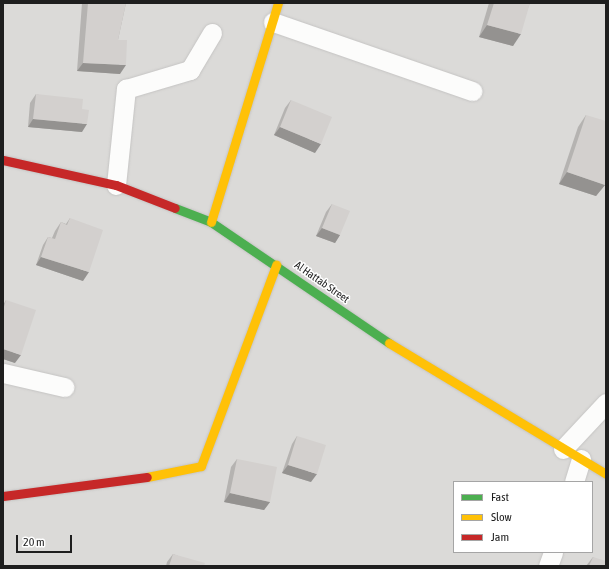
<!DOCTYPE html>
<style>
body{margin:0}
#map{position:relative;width:609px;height:569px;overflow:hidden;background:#eceae7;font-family:"Asap Condensed",sans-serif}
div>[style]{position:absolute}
.residential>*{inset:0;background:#dbdad8}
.roads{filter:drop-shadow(0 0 1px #c5c4c3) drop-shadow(0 0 1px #c5c4c3)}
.street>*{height:19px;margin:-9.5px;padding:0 9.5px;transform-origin:9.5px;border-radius:9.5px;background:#fcfcfb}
.fast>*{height:9px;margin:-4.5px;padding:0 4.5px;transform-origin:4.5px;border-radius:4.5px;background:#4caf50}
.slow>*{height:9px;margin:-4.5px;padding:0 4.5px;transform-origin:4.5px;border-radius:4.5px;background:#ffc107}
.jam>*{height:9px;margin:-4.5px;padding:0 4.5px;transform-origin:4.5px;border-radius:4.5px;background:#c62828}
.wall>*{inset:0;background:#b5b3b1}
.shaded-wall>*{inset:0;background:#949290}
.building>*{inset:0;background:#d3d0ce}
span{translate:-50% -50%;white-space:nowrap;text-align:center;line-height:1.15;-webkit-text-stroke:3px #fff;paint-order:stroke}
.street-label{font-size:11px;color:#1e1e1e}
.frame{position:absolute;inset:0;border:4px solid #1e1e1e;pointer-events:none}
.legend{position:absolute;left:453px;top:481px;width:140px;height:72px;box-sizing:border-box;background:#fff;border:1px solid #a5a5a5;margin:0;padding:5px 7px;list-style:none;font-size:12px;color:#1e1e1e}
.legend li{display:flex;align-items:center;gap:8px;height:20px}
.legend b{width:20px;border:1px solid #a5a5a5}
.scale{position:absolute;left:16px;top:535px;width:56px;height:18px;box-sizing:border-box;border:2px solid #1e1e1e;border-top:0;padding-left:5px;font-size:12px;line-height:14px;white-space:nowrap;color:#1e1e1e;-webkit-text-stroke:3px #fff;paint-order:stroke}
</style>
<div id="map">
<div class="residential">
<div style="clip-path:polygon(evenodd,3px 3px,606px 3px,606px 566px,3px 566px,3px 3px,454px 482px,592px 482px,592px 552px,454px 552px,454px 482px)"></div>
</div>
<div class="roads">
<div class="street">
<div style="left:273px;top:22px;width:211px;rotate:19.1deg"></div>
<div style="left:116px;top:185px;width:97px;rotate:-84.1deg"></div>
<div style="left:126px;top:89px;width:67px;rotate:-16.5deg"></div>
<div style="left:190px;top:70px;width:43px;rotate:-59.3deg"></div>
<div style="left:3px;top:373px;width:63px;rotate:12.9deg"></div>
<div style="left:563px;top:449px;width:63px;rotate:-46.9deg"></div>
<div style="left:574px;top:482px;width:24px;rotate:-73deg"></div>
<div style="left:548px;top:566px;width:15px;rotate:-70deg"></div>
</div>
<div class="fast">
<div style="left:175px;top:208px;width:39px;rotate:21deg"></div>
<div style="left:211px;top:222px;width:215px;rotate:34.2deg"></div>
</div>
<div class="slow">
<div style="left:211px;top:222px;width:229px;rotate:-73deg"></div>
<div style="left:389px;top:343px;width:253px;rotate:31.1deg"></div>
<div style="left:147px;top:477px;width:55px;rotate:-11.5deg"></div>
<div style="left:201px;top:466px;width:215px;rotate:-69.5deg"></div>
</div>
<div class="jam">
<div style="left:3px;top:160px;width:116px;rotate:12.5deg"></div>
<div style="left:116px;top:185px;width:63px;rotate:21.3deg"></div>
<div style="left:3px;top:496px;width:145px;rotate:-7.5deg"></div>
</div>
</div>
<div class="wall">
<div style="clip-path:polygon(82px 3px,126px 3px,118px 40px,120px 74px,77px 71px)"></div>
<div style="clip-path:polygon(489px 3px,530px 3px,513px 46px,479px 37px)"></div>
<div style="clip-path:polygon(36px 94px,82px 109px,82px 132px,28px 127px,30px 103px)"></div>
<div style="clip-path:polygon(291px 100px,315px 153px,274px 135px,285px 108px)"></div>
<div style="clip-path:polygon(586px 115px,605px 185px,596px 196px,559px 184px,578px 127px)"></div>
<div style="clip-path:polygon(332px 204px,340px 235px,335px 243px,316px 236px,326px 212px)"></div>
<div style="clip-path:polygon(70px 218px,83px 281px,36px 265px,43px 245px,48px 237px,52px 238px,55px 231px,61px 222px,66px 224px)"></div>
<div style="clip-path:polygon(6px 300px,15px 363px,3px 359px,3px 305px)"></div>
<div style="clip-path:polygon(297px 436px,311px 482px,282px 473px,292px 444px)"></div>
<div style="clip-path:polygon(237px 459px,270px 502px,264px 510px,224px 502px,231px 467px)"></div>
<div style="clip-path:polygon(173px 554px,204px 566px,166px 566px,167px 562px)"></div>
<div style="clip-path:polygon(593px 557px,606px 566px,586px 566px)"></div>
</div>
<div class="shaded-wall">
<div style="clip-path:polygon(487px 25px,521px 34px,513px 46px,479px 37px)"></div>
<div style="clip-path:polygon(83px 63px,126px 65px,120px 74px,77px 71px)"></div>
<div style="clip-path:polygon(33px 119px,87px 124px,82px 132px,28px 127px)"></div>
<div style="clip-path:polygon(280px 127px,321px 144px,315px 153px,274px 135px)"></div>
<div style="clip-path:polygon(567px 172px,605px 185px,596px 196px,559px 184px)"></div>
<div style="clip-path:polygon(322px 228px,340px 235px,335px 243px,316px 236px)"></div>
<div style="clip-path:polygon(41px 257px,89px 272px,83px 281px,36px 265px)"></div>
<div style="clip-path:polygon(3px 349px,21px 355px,15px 363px,3px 359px)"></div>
<div style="clip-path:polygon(288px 465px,317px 474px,311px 482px,282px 473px)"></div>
<div style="clip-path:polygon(230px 493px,270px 502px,264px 510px,224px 502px)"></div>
</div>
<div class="building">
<div style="clip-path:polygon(88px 3px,126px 3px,118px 40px,127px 40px,126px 65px,83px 63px)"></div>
<div style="clip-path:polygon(494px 3px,530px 3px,521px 34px,487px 25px)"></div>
<div style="clip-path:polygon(36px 94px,83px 99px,82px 109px,89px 110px,87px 124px,33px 119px)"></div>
<div style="clip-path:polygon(291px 100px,332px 117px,321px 144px,280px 127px)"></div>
<div style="clip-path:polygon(586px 115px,606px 121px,606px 181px,605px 185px,567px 172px)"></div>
<div style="clip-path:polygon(332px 204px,350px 211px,340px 235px,322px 228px)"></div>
<div style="clip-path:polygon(70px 218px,103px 230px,89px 272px,41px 257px,48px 237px,55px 239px,61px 222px,67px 225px)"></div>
<div style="clip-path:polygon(6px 300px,36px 310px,21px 355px,3px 349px,3px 310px)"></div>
<div style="clip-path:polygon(297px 436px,326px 445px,317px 474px,288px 465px)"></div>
<div style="clip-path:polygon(237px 459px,277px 467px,270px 502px,230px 493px)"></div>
<div style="clip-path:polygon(173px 554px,205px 563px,204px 566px,169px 566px)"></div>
<div style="clip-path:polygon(593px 557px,606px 561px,606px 566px,589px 566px)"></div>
</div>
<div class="street-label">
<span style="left:322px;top:282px;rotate:35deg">Al Hattab Street</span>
</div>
<div class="frame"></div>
<ul class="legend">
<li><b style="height:5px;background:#4caf50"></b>Fast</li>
<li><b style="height:5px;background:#ffc107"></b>Slow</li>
<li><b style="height:5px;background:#c62828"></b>Jam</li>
</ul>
<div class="scale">20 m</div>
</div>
